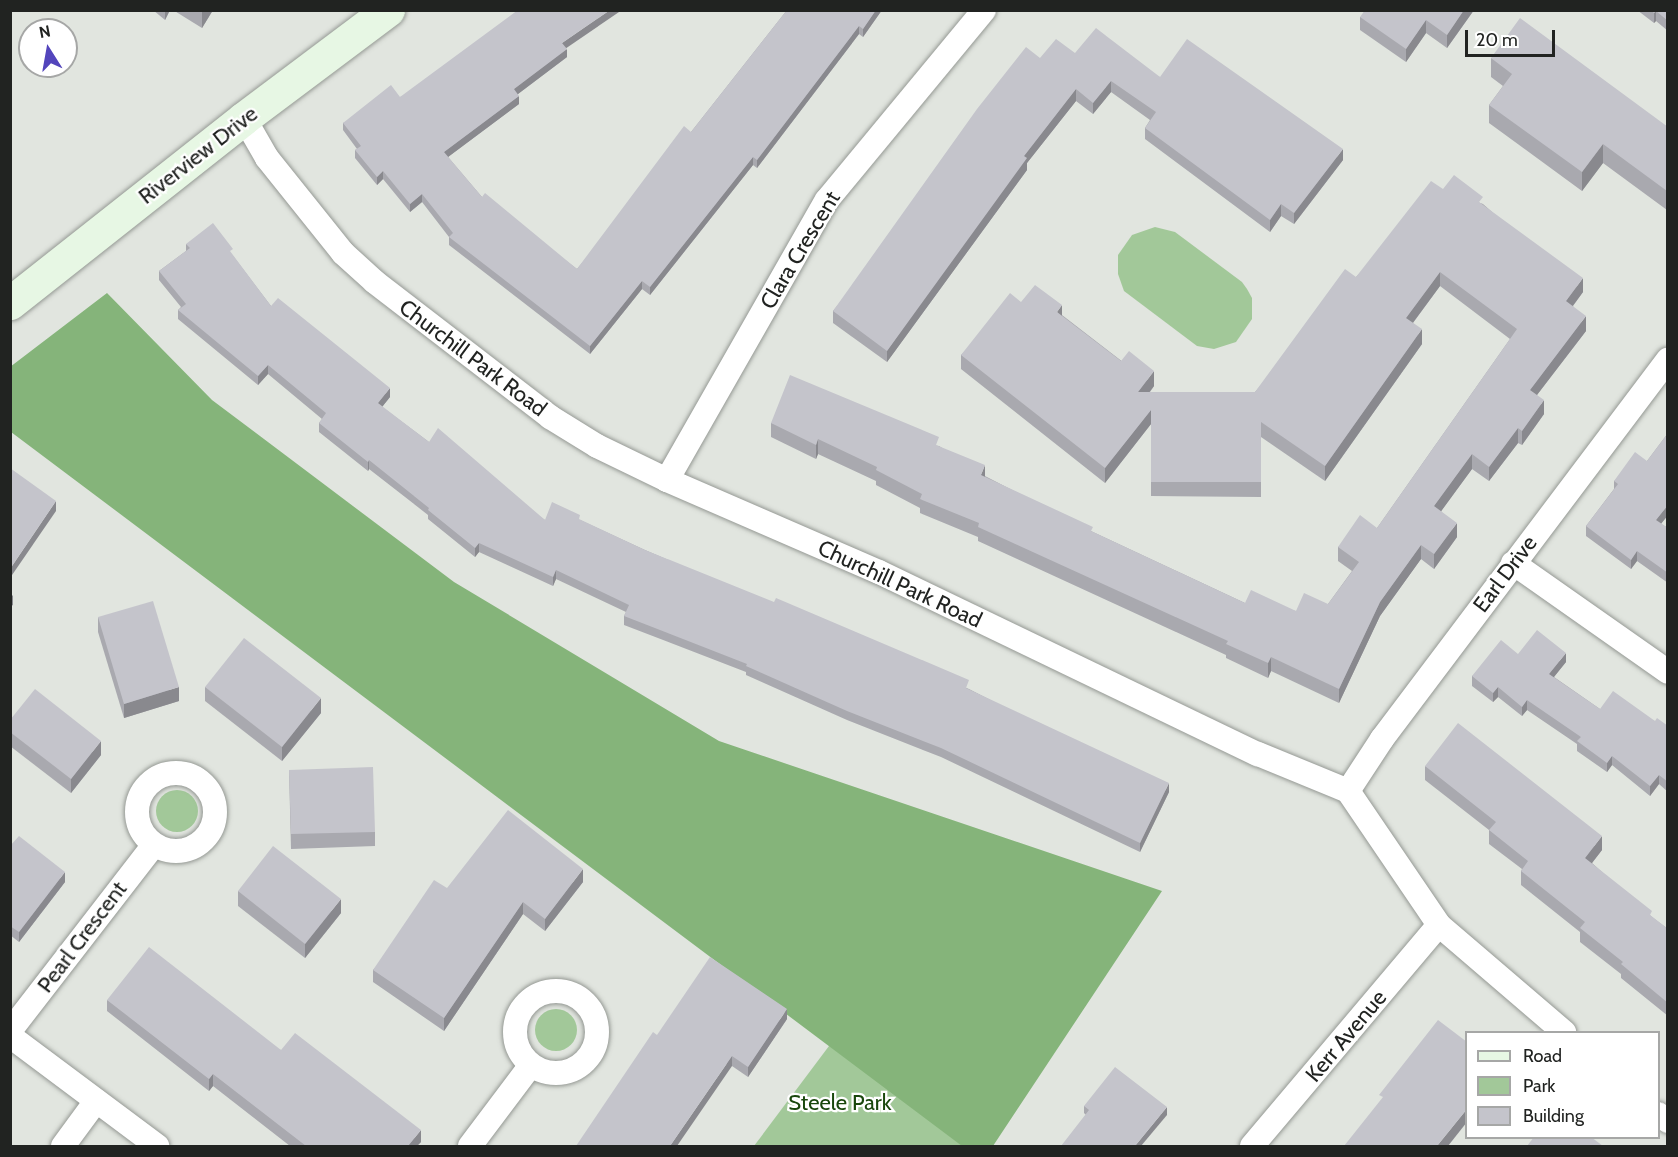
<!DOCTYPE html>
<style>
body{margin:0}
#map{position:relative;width:1678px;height:1157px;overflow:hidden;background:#e1e5df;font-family:Cabin,sans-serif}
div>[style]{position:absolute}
.green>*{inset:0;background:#a2c899}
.round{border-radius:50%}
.forest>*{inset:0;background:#85b47a}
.roads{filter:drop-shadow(0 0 2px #959994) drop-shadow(0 0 2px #959994)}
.street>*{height:24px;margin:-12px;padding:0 12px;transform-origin:12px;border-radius:12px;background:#fff}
.street>.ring{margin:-12px;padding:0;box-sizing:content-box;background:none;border:24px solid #fff;border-radius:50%}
.secondary>*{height:33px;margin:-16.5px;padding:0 16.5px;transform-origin:16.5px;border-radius:16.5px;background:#e7f7e4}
.wall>*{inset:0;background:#a9a9af}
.shaded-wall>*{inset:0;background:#89898e}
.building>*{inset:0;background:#c4c4cb}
span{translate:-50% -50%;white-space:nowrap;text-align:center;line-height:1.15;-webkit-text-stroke:4.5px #fff;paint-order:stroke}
.street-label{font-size:22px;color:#212321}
.park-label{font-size:22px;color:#19470c}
.frame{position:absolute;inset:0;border:12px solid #212321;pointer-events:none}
.legend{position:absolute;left:1465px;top:1031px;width:195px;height:108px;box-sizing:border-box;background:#fff;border:2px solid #a6a7a6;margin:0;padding:8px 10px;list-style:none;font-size:18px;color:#212321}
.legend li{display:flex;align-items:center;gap:12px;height:30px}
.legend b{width:30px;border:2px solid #a6a7a6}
.north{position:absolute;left:18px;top:18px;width:60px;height:60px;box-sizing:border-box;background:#fff;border:2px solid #a6a7a6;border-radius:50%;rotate:349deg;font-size:16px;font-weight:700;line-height:24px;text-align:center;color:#212321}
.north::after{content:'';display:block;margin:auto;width:21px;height:27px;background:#5345bc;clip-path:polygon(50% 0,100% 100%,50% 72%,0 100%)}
.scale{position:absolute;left:1465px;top:30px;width:90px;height:27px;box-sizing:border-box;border:3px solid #212321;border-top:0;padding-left:8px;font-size:18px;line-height:21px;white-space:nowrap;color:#212321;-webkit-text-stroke:4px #fff;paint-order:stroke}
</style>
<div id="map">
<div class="green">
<div style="clip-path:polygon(1155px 227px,1175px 232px,1242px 282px,1247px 289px,1252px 298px,1252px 319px,1236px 342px,1214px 349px,1197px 346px,1124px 291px,1118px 274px,1118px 255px,1132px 235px)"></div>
<div class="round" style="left:156px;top:790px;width:42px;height:42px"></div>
<div class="round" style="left:535px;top:1009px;width:42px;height:42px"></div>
<div style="clip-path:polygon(832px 1042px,963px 1146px,754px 1146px)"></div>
</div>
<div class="forest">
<div style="clip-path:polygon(107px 293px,212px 400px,454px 582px,719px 741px,1162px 891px,993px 1146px,962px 1146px,11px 432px,10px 367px)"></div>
</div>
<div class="roads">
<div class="street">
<div style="left:244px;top:118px;width:46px;rotate:60.1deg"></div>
<div style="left:267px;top:158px;width:122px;rotate:51.3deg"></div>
<div style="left:343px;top:253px;width:43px;rotate:42.2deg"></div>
<div style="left:375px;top:282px;width:221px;rotate:37.6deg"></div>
<div style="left:550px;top:417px;width:55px;rotate:31.7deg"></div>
<div style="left:597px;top:446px;width:78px;rotate:25.9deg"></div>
<div style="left:667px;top:480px;width:231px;rotate:23.5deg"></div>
<div style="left:879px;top:572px;width:420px;rotate:25.7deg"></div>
<div style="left:1258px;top:754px;width:97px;rotate:22.3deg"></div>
<div style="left:1348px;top:791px;width:162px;rotate:55.8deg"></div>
<div style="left:1439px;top:925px;width:165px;rotate:40.6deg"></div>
<div style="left:667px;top:480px;width:322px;rotate:-60.3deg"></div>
<div style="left:827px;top:200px;width:246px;rotate:-50.4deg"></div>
<div style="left:1513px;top:563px;width:189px;rotate:35.1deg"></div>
<div class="ring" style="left:137px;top:773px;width:54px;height:54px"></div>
<div style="left:1348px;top:791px;width:62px;rotate:-56.8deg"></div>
<div style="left:1382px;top:739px;width:475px;rotate:-53deg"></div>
<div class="ring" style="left:515px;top:991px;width:58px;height:58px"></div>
<div style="left:10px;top:1031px;width:235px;rotate:-52.3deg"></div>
<div style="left:10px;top:1036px;width:184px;rotate:36.8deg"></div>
<div style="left:1658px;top:1114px;width:12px;rotate:35deg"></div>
<div style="left:63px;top:1146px;width:56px;rotate:-53.7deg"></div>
<div style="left:470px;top:1146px;width:101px;rotate:-53deg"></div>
<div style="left:1252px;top:1146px;width:289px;rotate:-49.8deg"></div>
</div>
<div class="secondary">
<div style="left:10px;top:303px;width:298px;rotate:-38.3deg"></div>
<div style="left:244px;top:118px;width:180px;rotate:-36.9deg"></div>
</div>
</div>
<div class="wall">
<div style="clip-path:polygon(153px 10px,170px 10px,165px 20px)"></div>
<div style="clip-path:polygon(173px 10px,213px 10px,202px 28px)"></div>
<div style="clip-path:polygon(787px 10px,882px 10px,863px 37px,859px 34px,757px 168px,753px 165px,650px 295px,642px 289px,590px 354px,449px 245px,449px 237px,422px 202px,410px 212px,383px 179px,377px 185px,355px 158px,355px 150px,357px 149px,343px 130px,343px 123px,400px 97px,566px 48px,567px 57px,518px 94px,519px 104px,448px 157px,482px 197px,577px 269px,691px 132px)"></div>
<div style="clip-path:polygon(1474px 10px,1447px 48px,1426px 33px,1406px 62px,1360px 30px,1360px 17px)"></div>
<div style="clip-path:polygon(1637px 10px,1668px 10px,1668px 31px,1656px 21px,1654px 23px)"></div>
<div style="clip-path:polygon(1075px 53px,1160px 77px,1343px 160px,1294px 224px,1281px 216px,1270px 232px,1145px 139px,1145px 128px,1150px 120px,1111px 92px,1093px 114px,1076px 101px,1027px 163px,1027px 170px,887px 362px,833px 323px,833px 311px,1040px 58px)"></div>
<div style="clip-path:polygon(1491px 58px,1668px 127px,1668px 208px,1667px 210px,1603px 163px,1582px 191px,1489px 123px,1489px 105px,1503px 86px,1491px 77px)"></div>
<div style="clip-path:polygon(1443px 189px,1483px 204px,1583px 292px,1573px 306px,1586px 331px,1537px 395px,1544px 414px,1522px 445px,1518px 443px,1489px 481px,1472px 469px,1441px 511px,1457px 537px,1434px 569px,1421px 559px,1380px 616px,1339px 703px,1271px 671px,1268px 678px,1226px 658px,1226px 655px,978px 541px,978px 537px,920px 513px,920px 508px,876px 485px,876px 481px,818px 454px,816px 459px,771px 437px,771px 423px,939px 446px,985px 476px,1093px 532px,1245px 603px,1296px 611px,1328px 604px,1352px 571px,1338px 561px,1338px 547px,1377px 528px,1510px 339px,1440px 286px,1413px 323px,1422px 344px,1325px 481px,1261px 437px,1261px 497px,1151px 496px,1151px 424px,1105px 483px,961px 369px,961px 355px,1021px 302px,1062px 315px,1154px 386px,1150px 392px,1255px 392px,1356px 277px)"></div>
<div style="clip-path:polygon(186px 244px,233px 256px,271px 306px,390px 397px,382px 407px,429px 442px,545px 520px,580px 520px,645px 550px,969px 689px,1169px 792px,1140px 852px,941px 757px,847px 720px,746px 675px,746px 672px,624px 625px,624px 616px,626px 612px,556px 579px,553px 586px,479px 552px,475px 557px,428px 519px,428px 515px,369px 469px,368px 471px,319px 432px,319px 423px,322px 419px,268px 374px,258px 385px,178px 319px,178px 310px,181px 307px,159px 280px,159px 271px,186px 251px)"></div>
<div style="clip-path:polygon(1668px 433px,1668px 515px,1661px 524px,1668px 528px,1668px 583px,1637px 561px,1631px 569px,1586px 536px,1586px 526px,1614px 489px,1614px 481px,1647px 461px)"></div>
<div style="clip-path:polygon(98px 617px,179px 701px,124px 718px,98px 632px)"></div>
<div style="clip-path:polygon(1518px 654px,1566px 662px,1554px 677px,1600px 709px,1655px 721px,1668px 726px,1668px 792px,1659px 784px,1650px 796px,1612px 765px,1607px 772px,1577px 751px,1577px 744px,1527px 710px,1522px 716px,1498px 697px,1493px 702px,1472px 686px,1472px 676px)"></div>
<div style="clip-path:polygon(205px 687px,321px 713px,282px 761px,205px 701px)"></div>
<div style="clip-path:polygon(10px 720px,101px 755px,71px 793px,10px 746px)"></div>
<div style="clip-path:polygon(1425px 766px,1602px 850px,1592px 863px,1652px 917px,1668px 929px,1668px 1016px,1621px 978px,1621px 974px,1580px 942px,1580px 932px,1521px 885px,1521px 871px,1522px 869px,1489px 844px,1489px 830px,1425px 780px)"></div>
<div style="clip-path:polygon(289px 770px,375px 832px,375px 846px,291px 849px)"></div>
<div style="clip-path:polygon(10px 846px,65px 882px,19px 942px,10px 935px)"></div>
<div style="clip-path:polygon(583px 882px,545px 931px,523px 914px,444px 1031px,373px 982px,373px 970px,447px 888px)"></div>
<div style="clip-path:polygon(238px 891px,341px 913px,305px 958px,238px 906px)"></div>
<div style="clip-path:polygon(107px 1000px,281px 1050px,421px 1142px,417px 1146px,290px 1146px,213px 1086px,209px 1091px,107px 1011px)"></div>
<div style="clip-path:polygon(787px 1019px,748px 1077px,732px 1066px,657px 1035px)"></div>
<div style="clip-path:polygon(1084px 1106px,1167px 1115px,1086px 1115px,1084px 1113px)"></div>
</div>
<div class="shaded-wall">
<div style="clip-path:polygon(165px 10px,170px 10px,165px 20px)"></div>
<div style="clip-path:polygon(202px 10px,213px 10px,202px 28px)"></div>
<div style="clip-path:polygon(610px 10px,622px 10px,562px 51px,562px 43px)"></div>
<div style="clip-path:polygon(876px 10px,882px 10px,863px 37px,863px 29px)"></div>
<div style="clip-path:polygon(1464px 10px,1474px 10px,1447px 48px,1447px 35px)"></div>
<div style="clip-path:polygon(1656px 11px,1656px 21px,1654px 23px,1654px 13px)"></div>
<div style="clip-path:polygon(1426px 20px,1426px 33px,1406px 62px,1406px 49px)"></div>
<div style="clip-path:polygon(859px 26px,859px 34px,757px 168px,757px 160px)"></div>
<div style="clip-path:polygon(567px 49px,567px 57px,514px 97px,514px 89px)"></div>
<div style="clip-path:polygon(1111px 81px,1111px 92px,1093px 114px,1093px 103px)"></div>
<div style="clip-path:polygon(1076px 89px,1076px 101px,1027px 163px,1027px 170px,887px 362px,887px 351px,1024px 156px)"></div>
<div style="clip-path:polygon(519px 96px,519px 104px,444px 160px,444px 152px)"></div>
<div style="clip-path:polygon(1603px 144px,1603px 163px,1582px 191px,1582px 172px)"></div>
<div style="clip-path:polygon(1343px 149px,1343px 160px,1294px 224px,1294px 213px)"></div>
<div style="clip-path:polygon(753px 157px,753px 165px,650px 295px,650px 287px)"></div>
<div style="clip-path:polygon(383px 171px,383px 179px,377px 185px,377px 177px)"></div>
<div style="clip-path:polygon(1668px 190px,1668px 208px,1667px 210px,1667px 191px)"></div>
<div style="clip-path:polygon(422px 194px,422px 202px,410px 212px,410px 204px)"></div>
<div style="clip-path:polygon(1281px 204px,1281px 216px,1270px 232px,1270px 220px)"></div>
<div style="clip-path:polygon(1440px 272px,1440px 286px,1406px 332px,1406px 318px)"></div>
<div style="clip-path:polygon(1583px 278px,1583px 292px,1566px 315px,1566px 301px)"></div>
<div style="clip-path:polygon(642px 281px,642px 289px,590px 354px,590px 346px)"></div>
<div style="clip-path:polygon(1062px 305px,1062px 320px,1057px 312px)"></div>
<div style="clip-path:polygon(1586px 316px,1586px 331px,1530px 404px,1530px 390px)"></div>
<div style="clip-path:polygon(1422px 329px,1422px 344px,1325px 481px,1325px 466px)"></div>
<div style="clip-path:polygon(268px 365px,268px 374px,258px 385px,258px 376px)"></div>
<div style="clip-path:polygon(1154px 371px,1154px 386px,1138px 407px,1138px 392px)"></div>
<div style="clip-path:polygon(390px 388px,390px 397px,378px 412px,378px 403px)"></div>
<div style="clip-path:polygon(1544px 400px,1544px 414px,1522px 445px,1522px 431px)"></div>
<div style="clip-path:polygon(1151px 410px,1151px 424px,1105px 483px,1105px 468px)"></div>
<div style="clip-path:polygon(1518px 428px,1518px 443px,1489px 481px,1489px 467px)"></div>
<div style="clip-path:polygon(818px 439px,818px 454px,816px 459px,816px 445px)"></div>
<div style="clip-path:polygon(1472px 454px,1472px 469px,1434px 521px,1434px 506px)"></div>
<div style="clip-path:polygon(369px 460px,369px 469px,368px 471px,368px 462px)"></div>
<div style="clip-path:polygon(985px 465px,985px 480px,981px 475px)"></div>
<div style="clip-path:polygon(56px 501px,56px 511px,10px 578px,10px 569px)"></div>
<div style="clip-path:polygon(1668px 505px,1668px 515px,1656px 530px,1656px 520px)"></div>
<div style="clip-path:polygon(1457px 523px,1457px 537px,1434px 569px,1434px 554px)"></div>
<div style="clip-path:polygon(479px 543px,479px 552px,475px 557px,475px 548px)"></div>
<div style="clip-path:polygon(1421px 545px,1421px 559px,1380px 616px,1339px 703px,1339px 689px,1380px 602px)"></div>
<div style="clip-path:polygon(1637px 551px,1637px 561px,1631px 569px,1631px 560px)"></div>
<div style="clip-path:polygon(556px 570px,556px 579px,553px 586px,553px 577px)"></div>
<div style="clip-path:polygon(13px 595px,13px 605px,10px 607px,10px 598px)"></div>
<div style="clip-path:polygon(1566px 653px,1566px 662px,1549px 683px,1549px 674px)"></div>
<div style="clip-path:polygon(1271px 657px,1271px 671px,1268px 678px,1268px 663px)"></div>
<div style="clip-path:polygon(179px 687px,179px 701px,124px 718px,124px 704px)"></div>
<div style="clip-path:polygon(1498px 687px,1498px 697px,1493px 702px,1493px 693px)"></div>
<div style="clip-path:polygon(321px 698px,321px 713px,282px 761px,282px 747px)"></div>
<div style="clip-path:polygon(1527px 700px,1527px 710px,1522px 716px,1522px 707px)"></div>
<div style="clip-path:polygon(101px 741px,101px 755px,71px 793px,71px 779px)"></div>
<div style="clip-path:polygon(1612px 756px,1612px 765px,1607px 772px,1607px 763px)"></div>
<div style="clip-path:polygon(1659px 775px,1659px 784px,1650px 796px,1650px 786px)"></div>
<div style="clip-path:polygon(1169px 783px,1169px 792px,1140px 852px,1140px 843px)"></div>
<div style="clip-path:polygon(1602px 836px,1602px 850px,1585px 872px,1585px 858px)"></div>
<div style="clip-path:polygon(583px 869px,583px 882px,545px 931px,545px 919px)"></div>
<div style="clip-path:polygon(65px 872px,65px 882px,19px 942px,19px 932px)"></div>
<div style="clip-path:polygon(341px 899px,341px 913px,305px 958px,305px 944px)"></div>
<div style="clip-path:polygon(523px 902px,523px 914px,444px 1031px,444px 1018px)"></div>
<div style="clip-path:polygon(787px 1009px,787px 1019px,748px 1077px,748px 1067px)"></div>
<div style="clip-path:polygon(732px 1056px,732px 1066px,677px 1146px,670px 1146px)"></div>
<div style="clip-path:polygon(213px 1074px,213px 1086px,209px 1091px,209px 1079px)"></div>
<div style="clip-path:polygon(1167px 1107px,1167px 1115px,1141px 1146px,1135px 1146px)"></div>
<div style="clip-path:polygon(1467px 1109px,1467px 1122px,1448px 1146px,1437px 1146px)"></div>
<div style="clip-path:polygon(421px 1130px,421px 1142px,417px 1146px,408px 1146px)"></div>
</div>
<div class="building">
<div style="clip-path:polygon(518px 10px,610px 10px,562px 43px,567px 49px,514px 89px,519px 96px,444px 152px,482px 197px,485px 193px,577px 269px,684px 126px,691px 132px,787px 10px,876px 10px,863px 29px,859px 26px,757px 160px,753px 157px,650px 287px,642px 281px,590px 346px,449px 237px,453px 233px,422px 194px,410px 204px,383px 171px,377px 177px,355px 150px,361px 146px,343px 123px,391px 85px,400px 97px)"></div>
<div style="clip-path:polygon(1365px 10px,1464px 10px,1447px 35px,1426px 20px,1406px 49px,1360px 17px)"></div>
<div style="clip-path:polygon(1651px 10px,1668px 10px,1668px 21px,1656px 11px,1654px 13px)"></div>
<div style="clip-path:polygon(1520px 18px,1668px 127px,1668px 190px,1667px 191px,1603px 144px,1582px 172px,1489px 105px,1512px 74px,1491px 58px)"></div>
<div style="clip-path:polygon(1096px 28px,1160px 77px,1187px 39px,1343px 149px,1294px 213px,1281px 204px,1270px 220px,1145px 128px,1156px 112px,1111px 81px,1093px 103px,1076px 89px,1024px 156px,1027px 158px,887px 351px,833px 311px,977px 109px,1026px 47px,1040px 58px,1056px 39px,1075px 53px)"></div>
<div style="clip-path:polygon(1454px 175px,1483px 197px,1479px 202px,1583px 278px,1566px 301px,1586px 316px,1530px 390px,1544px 400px,1522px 431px,1518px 428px,1489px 467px,1472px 454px,1434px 506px,1457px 523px,1434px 554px,1421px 545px,1380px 602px,1339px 689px,1271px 657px,1268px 663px,1226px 644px,1228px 641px,978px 527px,979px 523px,920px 499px,922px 494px,876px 470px,877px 467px,818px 439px,816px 445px,771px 423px,790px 375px,939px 437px,936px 445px,985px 465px,981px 475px,1093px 527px,1091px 531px,1245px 603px,1251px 590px,1296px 611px,1304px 593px,1328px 604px,1359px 562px,1338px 547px,1360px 515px,1377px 528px,1517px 329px,1440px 272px,1406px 318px,1422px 329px,1325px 466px,1261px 422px,1261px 482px,1151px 482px,1151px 410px,1105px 468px,961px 355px,1010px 293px,1021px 302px,1035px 285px,1062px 305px,1057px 312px,1121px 361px,1129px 351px,1154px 371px,1138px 392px,1255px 392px,1345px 269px,1356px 277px,1431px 181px,1443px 189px)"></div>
<div style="clip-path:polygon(213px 223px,233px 249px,230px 251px,271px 306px,278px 298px,390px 388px,378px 403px,429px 442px,438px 428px,545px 520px,552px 502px,580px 515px,579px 519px,645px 550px,774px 602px,776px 598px,969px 680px,966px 688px,1169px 783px,1140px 843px,941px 748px,847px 711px,746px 666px,747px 664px,624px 616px,629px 605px,556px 570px,553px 577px,479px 543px,475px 548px,428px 510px,429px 508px,369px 460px,368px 462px,319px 423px,326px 413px,268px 365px,258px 376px,178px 310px,186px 304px,159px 271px,190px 248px,186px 244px)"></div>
<div style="clip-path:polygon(1668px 433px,1668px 505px,1656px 520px,1668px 528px,1668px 573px,1637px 551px,1631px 560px,1586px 526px,1618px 484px,1614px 481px,1635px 452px,1647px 461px)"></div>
<div style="clip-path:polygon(10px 468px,56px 501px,10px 569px)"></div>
<div style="clip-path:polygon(153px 601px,179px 687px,124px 704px,98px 617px)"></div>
<div style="clip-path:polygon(1537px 630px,1566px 653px,1549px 674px,1600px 709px,1613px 691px,1655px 721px,1657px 718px,1668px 726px,1668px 782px,1659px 775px,1650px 786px,1612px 756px,1607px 763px,1577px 741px,1581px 737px,1527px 700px,1522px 707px,1498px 687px,1493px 693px,1472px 676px,1501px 640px,1518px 654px)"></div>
<div style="clip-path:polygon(244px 638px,321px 698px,282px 747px,205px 687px)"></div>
<div style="clip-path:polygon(35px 689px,101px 741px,71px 779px,10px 732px,10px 720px)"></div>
<div style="clip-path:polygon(1458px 723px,1602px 836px,1585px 858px,1652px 911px,1650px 915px,1668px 929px,1668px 1003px,1621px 964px,1623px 962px,1580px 928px,1585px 922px,1521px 871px,1528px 861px,1489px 830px,1496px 822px,1425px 766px)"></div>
<div style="clip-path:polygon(373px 767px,375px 832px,291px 834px,289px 770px)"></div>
<div style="clip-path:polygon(508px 810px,583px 869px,545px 919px,523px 902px,444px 1018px,373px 970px,434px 880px,447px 888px)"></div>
<div style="clip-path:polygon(19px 836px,65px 872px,19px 932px,10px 926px,10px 846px)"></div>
<div style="clip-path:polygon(273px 846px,341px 899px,305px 944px,238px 891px)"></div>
<div style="clip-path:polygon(149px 947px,281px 1050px,295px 1033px,421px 1130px,408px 1146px,306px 1146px,213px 1074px,209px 1079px,107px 1000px)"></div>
<div style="clip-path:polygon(710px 957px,787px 1009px,748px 1067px,732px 1056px,670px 1146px,576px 1146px,653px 1032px,657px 1035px)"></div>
<div style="clip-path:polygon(1438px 1020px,1467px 1042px,1467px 1109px,1437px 1146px,1344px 1146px,1383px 1097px,1379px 1095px)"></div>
<div style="clip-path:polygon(1115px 1067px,1167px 1107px,1135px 1146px,1061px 1146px,1089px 1110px,1084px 1106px)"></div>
<div style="clip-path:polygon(1534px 1137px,1591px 1137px,1603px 1146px,1527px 1146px)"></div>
</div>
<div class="street-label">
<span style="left:198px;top:155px;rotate:-38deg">Riverview Drive</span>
<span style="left:800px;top:250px;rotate:-59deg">Clara Crescent</span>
<span style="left:473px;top:358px;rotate:37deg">Churchill Park Road</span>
<span style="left:1505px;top:574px;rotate:-53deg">Earl Drive</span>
<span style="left:900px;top:584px;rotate:25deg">Churchill Park Road</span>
<span style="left:82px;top:937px;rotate:-53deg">Pearl Crescent</span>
<span style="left:1346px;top:1036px;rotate:-50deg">Kerr Avenue</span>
</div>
<div class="park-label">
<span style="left:840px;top:1103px">Steele Park</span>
</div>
<div class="frame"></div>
<ul class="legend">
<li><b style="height:8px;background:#e7f7e4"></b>Road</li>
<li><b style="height:16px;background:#a2c899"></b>Park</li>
<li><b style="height:16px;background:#c4c4cb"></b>Building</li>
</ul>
<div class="north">N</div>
<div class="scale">20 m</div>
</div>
